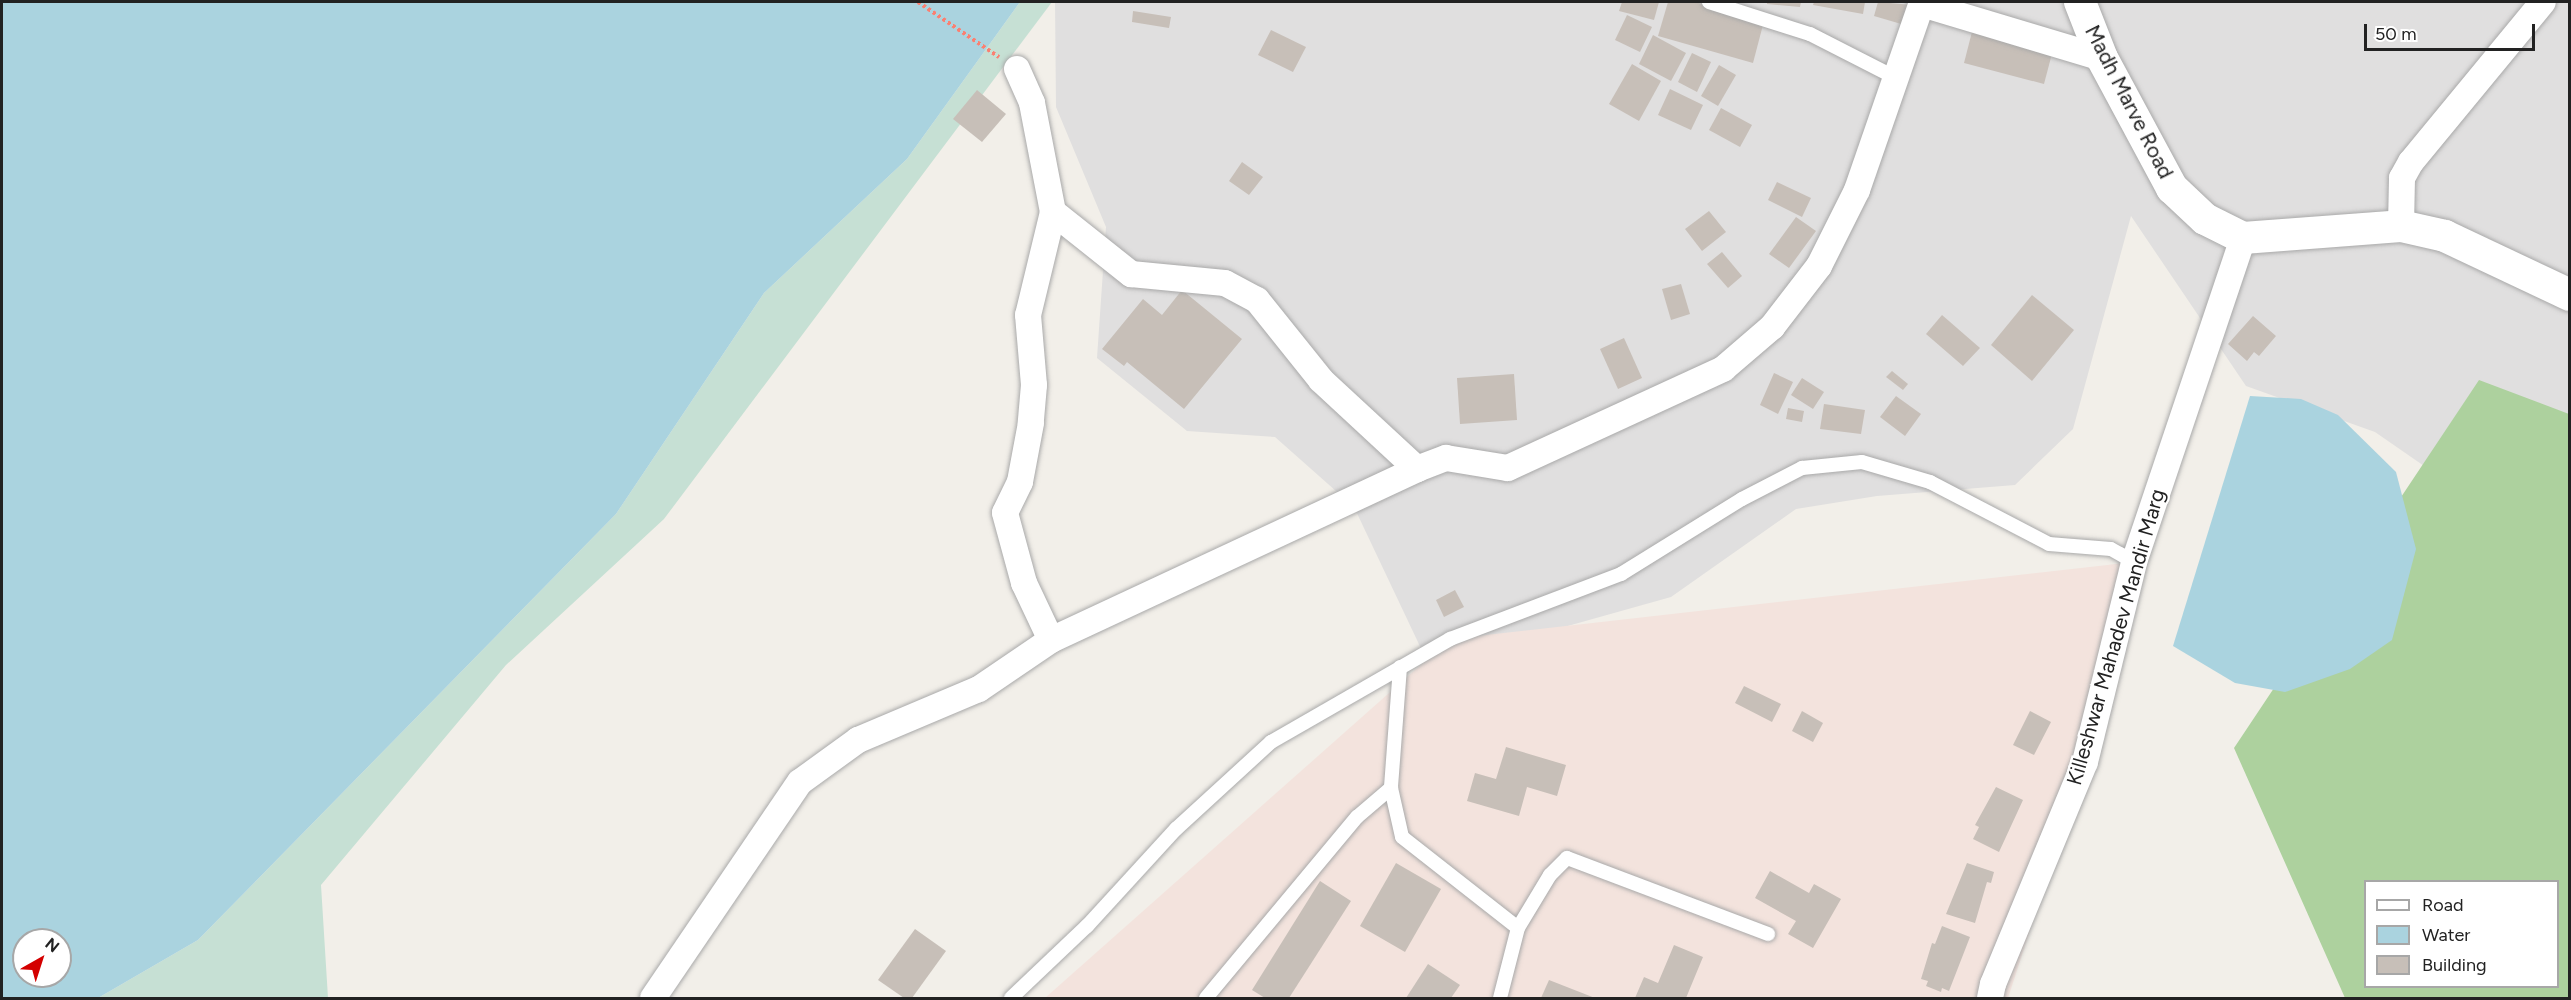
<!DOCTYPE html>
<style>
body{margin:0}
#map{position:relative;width:2571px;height:1000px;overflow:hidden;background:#f2efe9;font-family:Figtree,sans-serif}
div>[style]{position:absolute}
.residential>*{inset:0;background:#e0dfdf}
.military>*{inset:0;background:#f3e3dd}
.forest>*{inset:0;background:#add19e}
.wetland>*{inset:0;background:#c6e0d4}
.water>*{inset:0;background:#aad3df}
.building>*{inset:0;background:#c7bfb8}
.path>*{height:4px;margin-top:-2px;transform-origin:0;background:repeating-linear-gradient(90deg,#fa8072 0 3px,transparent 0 6px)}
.roads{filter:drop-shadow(0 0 2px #a9a9a9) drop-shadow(0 0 2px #a9a9a9)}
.service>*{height:14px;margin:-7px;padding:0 7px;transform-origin:7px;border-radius:7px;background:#fff}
.minor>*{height:26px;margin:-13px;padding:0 13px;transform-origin:13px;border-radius:13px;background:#fff}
.tertiary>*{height:32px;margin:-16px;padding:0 16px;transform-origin:16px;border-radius:16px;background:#fff}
span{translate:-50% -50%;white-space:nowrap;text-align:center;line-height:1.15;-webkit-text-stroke:4.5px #fff;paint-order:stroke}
.street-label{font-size:21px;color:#222}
.frame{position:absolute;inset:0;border:3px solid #222;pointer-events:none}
.legend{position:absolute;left:2364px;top:880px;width:195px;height:108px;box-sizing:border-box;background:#fff;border:2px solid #a7a7a7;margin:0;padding:8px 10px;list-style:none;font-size:18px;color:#222}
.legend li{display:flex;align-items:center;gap:12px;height:30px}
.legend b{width:30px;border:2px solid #a7a7a7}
.north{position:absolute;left:12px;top:928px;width:60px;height:60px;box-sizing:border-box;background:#fff;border:2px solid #a7a7a7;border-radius:50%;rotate:39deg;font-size:16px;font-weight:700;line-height:24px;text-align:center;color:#222}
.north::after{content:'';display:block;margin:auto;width:21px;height:27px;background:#d40000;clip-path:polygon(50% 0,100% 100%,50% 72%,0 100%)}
.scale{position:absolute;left:2364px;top:24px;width:171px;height:27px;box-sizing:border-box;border:3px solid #222;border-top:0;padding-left:8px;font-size:18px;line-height:21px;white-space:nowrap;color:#222;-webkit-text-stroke:4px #fff;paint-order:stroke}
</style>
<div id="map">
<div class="residential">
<div style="clip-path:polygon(1055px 2px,2569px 2px,2569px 560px,2492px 513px,2375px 432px,2246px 386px,2131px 216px,2073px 429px,2015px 485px,1877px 496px,1796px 509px,1671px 597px,1518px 640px,1426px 659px,1354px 507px,1275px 437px,1187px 431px,1097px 358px,1106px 227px,1056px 107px)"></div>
</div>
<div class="military">
<div style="clip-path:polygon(2134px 562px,2085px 762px,2008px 998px,1045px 998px,1450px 639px)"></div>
</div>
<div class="forest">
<div style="clip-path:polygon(evenodd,2479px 380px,2569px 414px,2569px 998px,2345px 998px,2234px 748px,2479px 380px,2366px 882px,2558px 882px,2558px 986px,2366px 986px,2366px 882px)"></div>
</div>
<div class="wetland">
<div style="clip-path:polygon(1020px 2px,1052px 2px,664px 519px,506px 665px,321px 885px,328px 998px,98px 998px,198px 940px,616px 514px,764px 293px,907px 159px)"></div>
</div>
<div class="water">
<div style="clip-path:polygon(evenodd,2px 2px,1020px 2px,907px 159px,764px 293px,616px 514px,198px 940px,98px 998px,2px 998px,2px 2px,24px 940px,60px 940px,60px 976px,24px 976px,24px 940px)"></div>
<div style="clip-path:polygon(2250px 396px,2301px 399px,2338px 415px,2396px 472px,2416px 549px,2392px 640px,2350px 669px,2285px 692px,2235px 683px,2173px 646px)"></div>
</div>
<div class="building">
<div style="clip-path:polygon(1622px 2px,1659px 2px,1654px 20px,1619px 11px)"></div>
<div style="clip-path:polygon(1668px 2px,1695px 2px,1764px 21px,1753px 63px,1658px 36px)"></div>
<div style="clip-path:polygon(1767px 2px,1801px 2px,1800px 7px,1767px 4px)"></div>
<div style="clip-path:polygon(1814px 2px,1865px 2px,1863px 14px,1813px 5px)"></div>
<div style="clip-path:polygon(1878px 2px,1913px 5px,1908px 26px,1874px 16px)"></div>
<div style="clip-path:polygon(1133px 11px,1171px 17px,1169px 28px,1132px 22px)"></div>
<div style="clip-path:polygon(1627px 15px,1652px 27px,1640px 52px,1615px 40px)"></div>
<div style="clip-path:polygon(1974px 24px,2054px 46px,2044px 84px,1964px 63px)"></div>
<div style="clip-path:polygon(1271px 30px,1306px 47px,1293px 72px,1258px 55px)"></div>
<div style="clip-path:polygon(1653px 35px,1686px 53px,1671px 81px,1639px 64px)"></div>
<div style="clip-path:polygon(1692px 53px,1711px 62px,1697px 92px,1678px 82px)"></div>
<div style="clip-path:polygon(1632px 64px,1661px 81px,1639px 121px,1609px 104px)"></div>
<div style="clip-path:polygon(1719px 65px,1736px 75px,1718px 106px,1701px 96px)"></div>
<div style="clip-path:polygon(1670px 89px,1703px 105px,1691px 130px,1658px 115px)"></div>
<div style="clip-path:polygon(977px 90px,1006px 114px,982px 142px,953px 119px)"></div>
<div style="clip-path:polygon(1721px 108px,1752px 125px,1740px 147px,1709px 130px)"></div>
<div style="clip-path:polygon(1242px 162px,1263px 177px,1249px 195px,1229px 181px)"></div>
<div style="clip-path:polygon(1777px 182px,1811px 198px,1802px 217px,1768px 200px)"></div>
<div style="clip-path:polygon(1709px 211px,1726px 232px,1702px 251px,1685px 229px)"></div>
<div style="clip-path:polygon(1796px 217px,1816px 231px,1789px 268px,1769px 254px)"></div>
<div style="clip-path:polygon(1722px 252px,1742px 276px,1728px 288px,1707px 264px)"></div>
<div style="clip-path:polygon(1681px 284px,1690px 314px,1671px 320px,1662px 289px)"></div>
<div style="clip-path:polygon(1182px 290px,1242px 339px,1184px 409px,1127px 362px,1124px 366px,1102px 349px,1143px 299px,1162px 315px)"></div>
<div style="clip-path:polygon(2032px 295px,2074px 330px,2032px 381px,1991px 345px)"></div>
<div style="clip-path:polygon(1942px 315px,1980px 348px,1963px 366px,1926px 334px)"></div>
<div style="clip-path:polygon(2253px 316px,2276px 336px,2259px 356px,2254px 352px,2247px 361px,2228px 344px)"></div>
<div style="clip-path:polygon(1624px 338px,1642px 378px,1618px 389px,1600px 349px)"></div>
<div style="clip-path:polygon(1892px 371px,1908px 384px,1903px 390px,1886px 377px)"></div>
<div style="clip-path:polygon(1774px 373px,1793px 382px,1778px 414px,1760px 405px)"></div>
<div style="clip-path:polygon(1514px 374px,1517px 420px,1460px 424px,1457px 378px)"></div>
<div style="clip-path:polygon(1802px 378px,1824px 392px,1813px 409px,1791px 395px)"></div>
<div style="clip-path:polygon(1896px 396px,1921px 414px,1905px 436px,1880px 417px)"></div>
<div style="clip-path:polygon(1824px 404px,1865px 410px,1861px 434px,1820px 429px)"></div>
<div style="clip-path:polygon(1788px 408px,1804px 411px,1802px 422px,1786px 419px)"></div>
<div style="clip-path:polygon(1455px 590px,1464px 607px,1444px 617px,1436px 600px)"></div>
<div style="clip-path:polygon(1744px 686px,1781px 704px,1772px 722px,1735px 703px)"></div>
<div style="clip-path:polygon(1802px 711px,1823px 723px,1813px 742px,1792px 731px)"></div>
<div style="clip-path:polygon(2030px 711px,2051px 722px,2034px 755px,2013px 745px)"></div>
<div style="clip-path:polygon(1506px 747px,1566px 765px,1557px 796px,1527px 787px,1519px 816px,1467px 801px,1475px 773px,1496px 779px)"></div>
<div style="clip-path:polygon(1996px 787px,2023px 800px,1999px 852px,1973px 839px,1979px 827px,1975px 825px)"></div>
<div style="clip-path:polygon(1396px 863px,1441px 889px,1405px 952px,1360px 926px)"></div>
<div style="clip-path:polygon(1967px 863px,1994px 872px,1991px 883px,1987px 882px,1975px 923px,1946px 914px)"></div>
<div style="clip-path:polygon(1770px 871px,1809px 893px,1814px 884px,1841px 899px,1813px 948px,1788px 934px,1796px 921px,1755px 898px)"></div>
<div style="clip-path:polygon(1320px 881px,1351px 901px,1289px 998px,1265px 998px,1252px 990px)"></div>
<div style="clip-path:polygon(1942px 926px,1970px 937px,1949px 991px,1942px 988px,1941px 992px,1926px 986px,1928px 981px,1921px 979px,1932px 943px,1935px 944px)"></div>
<div style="clip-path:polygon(915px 929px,946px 951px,912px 998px,904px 998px,878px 980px)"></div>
<div style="clip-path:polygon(1674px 945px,1703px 957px,1686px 998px,1635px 998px,1644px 977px,1658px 983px)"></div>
<div style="clip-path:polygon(1428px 964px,1460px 985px,1451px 998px,1406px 998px)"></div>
<div style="clip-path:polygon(1549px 980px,1595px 998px,1541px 998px)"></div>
</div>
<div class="path">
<div style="left:918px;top:2px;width:98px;rotate:34.2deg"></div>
</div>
<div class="roads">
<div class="service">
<div style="left:1709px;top:2px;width:106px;rotate:17.6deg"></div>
<div style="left:1810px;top:34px;width:99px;rotate:27.1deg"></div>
<div style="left:1400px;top:667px;width:121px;rotate:94.3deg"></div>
<div style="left:1391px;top:788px;width:50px;rotate:77.3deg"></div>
<div style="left:1402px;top:837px;width:147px;rotate:38.1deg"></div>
<div style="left:1011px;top:998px;width:105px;rotate:-43.5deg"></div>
<div style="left:1087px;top:926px;width:132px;rotate:-47.5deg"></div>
<div style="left:1176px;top:829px;width:129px;rotate:-42.5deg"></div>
<div style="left:1271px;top:742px;width:207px;rotate:-29.9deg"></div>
<div style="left:1450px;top:639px;width:183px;rotate:-20.8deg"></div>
<div style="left:1621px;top:574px;width:142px;rotate:-31.8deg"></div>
<div style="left:1742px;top:499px;width:68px;rotate:-27.3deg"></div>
<div style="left:1802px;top:468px;width:60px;rotate:-5.7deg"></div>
<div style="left:1862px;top:462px;width:71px;rotate:16.4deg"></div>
<div style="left:1930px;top:482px;width:134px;rotate:27.5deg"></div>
<div style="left:2049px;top:544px;width:62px;rotate:4.6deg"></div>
<div style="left:2111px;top:549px;width:26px;rotate:29deg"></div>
<div style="left:1206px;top:998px;width:236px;rotate:-50.2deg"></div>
<div style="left:1357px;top:817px;width:45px;rotate:-40.5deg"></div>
<div style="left:1500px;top:998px;width:72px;rotate:-75.6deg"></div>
<div style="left:1518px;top:928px;width:62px;rotate:-58.9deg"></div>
<div style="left:1550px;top:875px;width:24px;rotate:-45deg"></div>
<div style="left:1567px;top:858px;width:215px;rotate:20.7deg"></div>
</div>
<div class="minor">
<div style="left:1922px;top:4px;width:188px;rotate:16.7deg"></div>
<div style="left:1017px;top:69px;width:37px;rotate:66deg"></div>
<div style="left:1032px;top:103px;width:111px;rotate:79.1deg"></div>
<div style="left:1053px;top:212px;width:106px;rotate:103.6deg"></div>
<div style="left:1028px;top:315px;width:70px;rotate:85.1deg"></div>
<div style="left:1034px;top:385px;width:38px;rotate:95deg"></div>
<div style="left:1031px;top:423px;width:60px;rotate:100.6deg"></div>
<div style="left:1020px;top:482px;width:34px;rotate:116deg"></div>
<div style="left:1005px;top:513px;width:73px;rotate:74.8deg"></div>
<div style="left:1024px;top:583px;width:63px;rotate:64.7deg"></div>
<div style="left:1053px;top:212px;width:100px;rotate:38.5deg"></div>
<div style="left:1131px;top:274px;width:94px;rotate:5.5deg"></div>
<div style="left:1225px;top:283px;width:36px;rotate:28deg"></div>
<div style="left:1257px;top:300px;width:102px;rotate:51.3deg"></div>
<div style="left:1321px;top:380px;width:131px;rotate:42.8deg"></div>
<div style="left:2401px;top:226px;width:48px;rotate:-88.8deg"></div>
<div style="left:2402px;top:178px;width:18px;rotate:-61deg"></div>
<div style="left:2411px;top:162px;width:207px;rotate:-50.5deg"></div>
<div style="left:653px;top:998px;width:261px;rotate:-55.8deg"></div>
<div style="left:800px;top:782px;width:72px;rotate:-35.9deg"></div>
<div style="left:858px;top:740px;width:131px;rotate:-22.9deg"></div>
<div style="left:979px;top:689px;width:87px;rotate:-34.2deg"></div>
<div style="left:1051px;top:640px;width:404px;rotate:-25deg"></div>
<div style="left:1417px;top:469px;width:31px;rotate:-21deg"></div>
<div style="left:1446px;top:458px;width:63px;rotate:9.2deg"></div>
<div style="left:1508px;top:468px;width:237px;rotate:-24.7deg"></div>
<div style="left:1723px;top:369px;width:65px;rotate:-40.6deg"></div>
<div style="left:1772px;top:327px;width:77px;rotate:-52.4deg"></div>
<div style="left:1819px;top:266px;width:85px;rotate:-63.4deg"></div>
<div style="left:1857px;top:190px;width:199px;rotate:-70.9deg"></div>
<div style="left:1990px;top:998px;width:14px;rotate:-78deg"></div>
<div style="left:1993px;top:984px;width:240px;rotate:-67.5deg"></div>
<div style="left:2085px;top:762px;width:206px;rotate:-76.2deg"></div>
<div style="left:2134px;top:562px;width:342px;rotate:-71.4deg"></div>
</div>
<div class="tertiary">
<div style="left:2080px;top:2px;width:60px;rotate:68.6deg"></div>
<div style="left:2102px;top:58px;width:148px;rotate:61.7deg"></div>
<div style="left:2172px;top:188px;width:45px;rotate:43.2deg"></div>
<div style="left:2205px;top:219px;width:42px;rotate:26.6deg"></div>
<div style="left:2243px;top:238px;width:158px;rotate:-4.3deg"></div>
<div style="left:2401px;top:226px;width:45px;rotate:12.8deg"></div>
<div style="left:2445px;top:236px;width:138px;rotate:25.3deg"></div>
</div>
</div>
<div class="street-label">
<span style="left:2129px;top:102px;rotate:63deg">Madh Marve Road</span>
<span style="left:2116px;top:637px;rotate:-74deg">Killeshwar Mahadev Mandir Marg</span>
</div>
<div class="frame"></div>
<ul class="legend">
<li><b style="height:8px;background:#fff"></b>Road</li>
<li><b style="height:16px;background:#aad3df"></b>Water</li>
<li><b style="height:16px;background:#c7bfb8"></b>Building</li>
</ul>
<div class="north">N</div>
<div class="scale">50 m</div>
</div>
